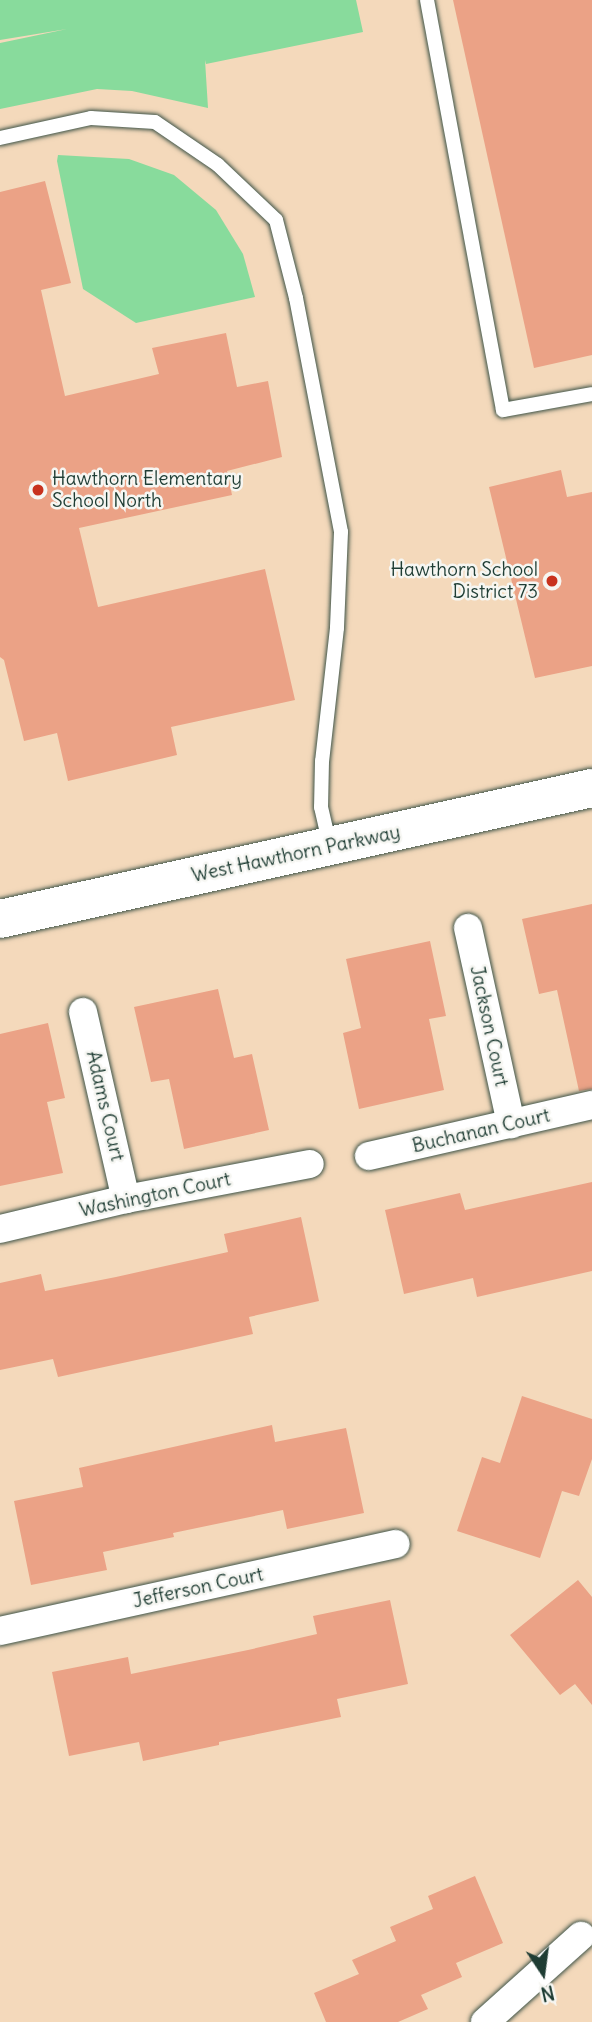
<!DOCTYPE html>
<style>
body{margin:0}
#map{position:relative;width:592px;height:2022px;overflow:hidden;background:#f4d9bb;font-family:Delius,sans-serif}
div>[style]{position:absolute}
.green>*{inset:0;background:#88db9c}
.building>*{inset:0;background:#eba286}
.roads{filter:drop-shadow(0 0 2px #3f5448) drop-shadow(0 0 2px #3f5448)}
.lane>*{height:14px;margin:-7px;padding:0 7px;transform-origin:7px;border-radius:7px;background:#fff}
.street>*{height:28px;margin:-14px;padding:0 14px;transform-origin:14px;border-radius:14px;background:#fff}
.secondary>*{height:38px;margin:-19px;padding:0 19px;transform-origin:19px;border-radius:19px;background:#fff}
.dots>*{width:19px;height:19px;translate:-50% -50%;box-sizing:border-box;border:4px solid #f6f6f2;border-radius:50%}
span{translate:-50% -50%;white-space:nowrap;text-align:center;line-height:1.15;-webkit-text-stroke:5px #f6f6f2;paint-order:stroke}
.poi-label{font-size:19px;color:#1f3d34}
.left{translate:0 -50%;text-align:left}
.right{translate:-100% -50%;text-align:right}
.street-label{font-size:19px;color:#1f3d34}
.north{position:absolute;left:508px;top:1938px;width:70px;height:70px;-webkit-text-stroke:5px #f6f6f2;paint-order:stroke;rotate:167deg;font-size:19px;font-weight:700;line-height:28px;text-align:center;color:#1f3d34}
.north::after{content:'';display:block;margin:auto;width:24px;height:32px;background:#1f3d34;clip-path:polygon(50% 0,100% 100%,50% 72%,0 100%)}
</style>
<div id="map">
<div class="green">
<div style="clip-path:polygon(0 0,356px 0,363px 32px,206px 64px,205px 60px,208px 108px,132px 91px,97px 89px,0 109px,0 43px,67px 29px,0 40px)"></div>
<div style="clip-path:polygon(58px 155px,129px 159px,174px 175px,216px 210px,243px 254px,255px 297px,136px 323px,83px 289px,57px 161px)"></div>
</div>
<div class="building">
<div style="clip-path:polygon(453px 0,592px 0,592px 355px,534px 368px)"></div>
<div style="clip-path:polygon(45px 181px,71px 283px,41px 290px,65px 396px,159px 374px,152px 348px,226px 333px,237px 387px,268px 381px,282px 457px,227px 471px,232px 495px,79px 528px,98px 607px,265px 569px,295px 700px,171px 727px,177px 755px,68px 781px,57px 733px,24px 741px,4px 660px,0 657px,0 192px)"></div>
<div style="clip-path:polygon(561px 470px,567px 497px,592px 492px,592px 666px,535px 678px,489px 487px)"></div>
<div style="clip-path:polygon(592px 904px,592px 1089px,579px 1091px,557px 990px,539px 994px,522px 919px)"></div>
<div style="clip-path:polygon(430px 941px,446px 1016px,429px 1019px,444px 1090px,359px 1109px,343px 1033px,361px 1028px,346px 959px)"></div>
<div style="clip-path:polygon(218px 989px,234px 1058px,252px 1054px,269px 1130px,184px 1149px,169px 1079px,151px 1082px,134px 1007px)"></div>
<div style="clip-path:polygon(48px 1023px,65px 1098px,47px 1102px,63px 1173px,0 1186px,0 1034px)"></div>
<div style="clip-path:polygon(592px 1182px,592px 1271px,477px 1297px,473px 1278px,404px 1294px,385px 1210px,460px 1193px,465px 1210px)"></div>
<div style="clip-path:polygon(301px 1217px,319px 1301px,249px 1317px,253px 1334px,178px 1351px,58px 1377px,53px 1359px,0 1370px,0 1283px,41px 1274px,45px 1291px,116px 1277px,228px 1252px,224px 1234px)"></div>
<div style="clip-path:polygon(522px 1396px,592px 1419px,592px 1459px,579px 1496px,562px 1491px,540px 1558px,457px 1531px,482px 1457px,500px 1463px)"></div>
<div style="clip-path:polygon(272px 1425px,275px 1442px,346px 1428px,364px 1513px,287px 1529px,283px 1510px,173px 1533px,174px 1537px,103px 1552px,107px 1570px,31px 1585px,14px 1501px,83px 1487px,79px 1468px)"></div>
<div style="clip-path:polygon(578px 1580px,592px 1597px,592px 1705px,575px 1684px,560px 1695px,510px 1635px)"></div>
<div style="clip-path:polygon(390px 1600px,408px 1684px,337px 1699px,341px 1717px,219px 1742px,219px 1745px,143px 1761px,139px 1742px,69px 1756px,52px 1672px,128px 1657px,131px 1674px,248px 1650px,317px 1634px,313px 1616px)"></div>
<div style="clip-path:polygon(475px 1876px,503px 1943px,456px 1963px,462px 1977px,421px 1995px,428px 2009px,398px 2022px,326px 2022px,314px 1993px,359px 1974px,352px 1960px,396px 1941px,390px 1927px,433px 1909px,428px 1896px)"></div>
</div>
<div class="roads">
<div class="lane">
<div style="left:427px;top:0;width:417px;rotate:79.5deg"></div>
<div style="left:503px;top:410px;width:90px;rotate:-10.2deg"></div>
<div style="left:0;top:138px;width:93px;rotate:-12.4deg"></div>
<div style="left:91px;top:118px;width:64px;rotate:3.6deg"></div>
<div style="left:155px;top:122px;width:76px;rotate:34.3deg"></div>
<div style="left:218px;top:165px;width:80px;rotate:43.5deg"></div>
<div style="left:276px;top:220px;width:81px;rotate:75.6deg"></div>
<div style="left:296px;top:298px;width:238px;rotate:79.1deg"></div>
<div style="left:341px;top:532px;width:96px;rotate:92.4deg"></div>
<div style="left:337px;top:628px;width:134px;rotate:96.4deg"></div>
<div style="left:322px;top:761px;width:46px;rotate:91.2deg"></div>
<div style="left:321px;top:807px;width:39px;rotate:77deg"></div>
</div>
<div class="street">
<div style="left:468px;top:928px;width:201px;rotate:77.6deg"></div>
<div style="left:83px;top:1012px;width:192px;rotate:77.1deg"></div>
<div style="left:369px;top:1156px;width:229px;rotate:-12.9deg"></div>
<div style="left:0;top:1229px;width:130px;rotate:-13.4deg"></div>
<div style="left:126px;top:1199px;width:187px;rotate:-10.8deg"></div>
<div style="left:0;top:1631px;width:405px;rotate:-12.4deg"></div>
<div style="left:485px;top:2022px;width:129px;rotate:-41.9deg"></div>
</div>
<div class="secondary">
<div style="left:0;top:919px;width:606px;rotate:-12.48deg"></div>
</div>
</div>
<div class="dots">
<div style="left:38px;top:490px;background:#c8321e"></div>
<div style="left:552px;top:581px;background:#c8321e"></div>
</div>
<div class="poi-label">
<span class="left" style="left:52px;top:490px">Hawthorn Elementary<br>School North</span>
<span class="right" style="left:538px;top:581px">Hawthorn School<br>District 73</span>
</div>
<div class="street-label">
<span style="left:296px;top:854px;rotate:-12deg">West Hawthorn Parkway</span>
<span style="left:489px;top:1026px;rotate:78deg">Jackson Court</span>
<span style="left:105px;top:1106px;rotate:77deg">Adams Court</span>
<span style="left:481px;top:1131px;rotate:-13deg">Buchanan Court</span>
<span style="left:155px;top:1195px;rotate:-12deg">Washington Court</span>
<span style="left:198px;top:1588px;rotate:-12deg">Jefferson Court</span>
</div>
<div class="north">N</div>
</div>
